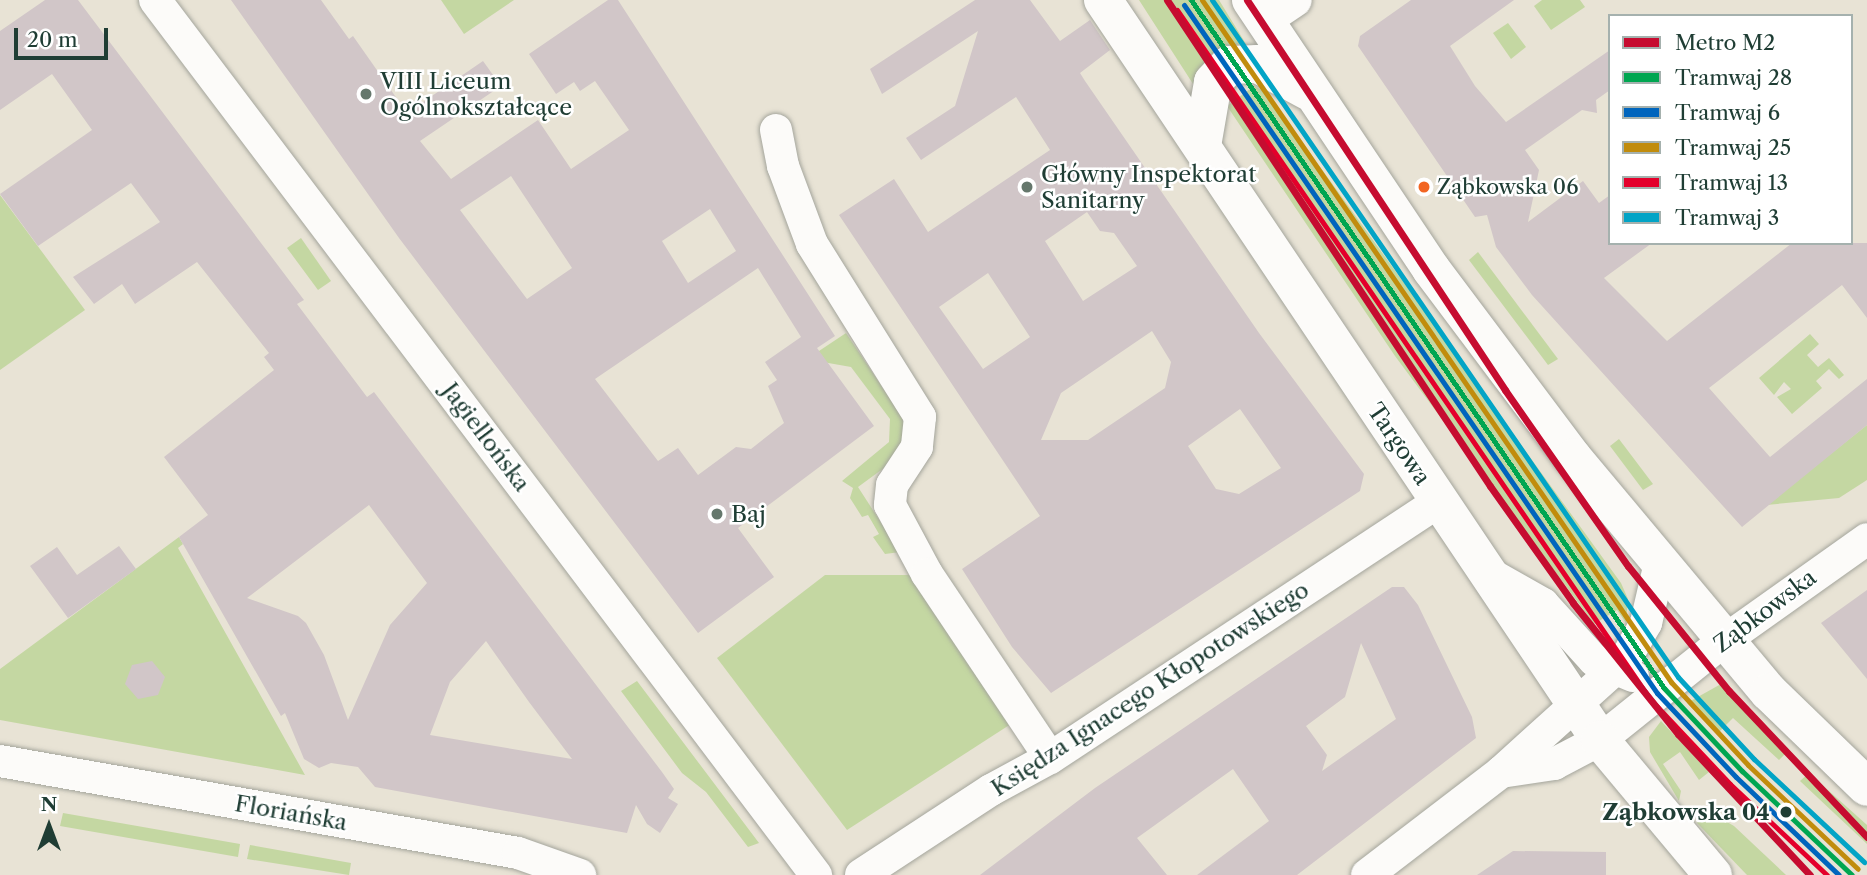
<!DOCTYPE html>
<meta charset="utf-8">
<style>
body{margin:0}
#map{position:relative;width:1867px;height:875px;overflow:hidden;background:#e8e3d5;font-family:"Libre Caslon Text",serif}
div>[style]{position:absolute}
.green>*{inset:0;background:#c4d7a2}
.building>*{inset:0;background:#d1c6c8}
.roads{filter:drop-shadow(0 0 2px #a4a59c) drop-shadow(0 0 2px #a4a59c)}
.minor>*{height:32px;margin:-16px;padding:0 16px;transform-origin:16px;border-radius:16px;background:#fcfbf9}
.major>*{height:38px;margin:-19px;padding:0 19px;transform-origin:19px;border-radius:19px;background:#fcfbf9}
.tram-1>*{height:5px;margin:-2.5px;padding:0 2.5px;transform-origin:2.5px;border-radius:2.5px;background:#00a651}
.tram-2>*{height:5px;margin:-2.5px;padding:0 2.5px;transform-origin:2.5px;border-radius:2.5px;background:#0065bd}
.tram-3>*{height:5px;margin:-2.5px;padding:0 2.5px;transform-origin:2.5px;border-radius:2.5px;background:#c18c0d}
.tram-4>*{height:5px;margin:-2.5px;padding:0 2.5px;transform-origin:2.5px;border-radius:2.5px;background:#e4002b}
.tram-5>*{height:5px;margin:-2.5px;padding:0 2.5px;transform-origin:2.5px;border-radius:2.5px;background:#02a4c6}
.metro-1>*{height:7px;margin:-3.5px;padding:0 3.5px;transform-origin:3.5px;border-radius:3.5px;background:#c60c30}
.dots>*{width:19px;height:19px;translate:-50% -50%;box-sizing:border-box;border:4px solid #fff;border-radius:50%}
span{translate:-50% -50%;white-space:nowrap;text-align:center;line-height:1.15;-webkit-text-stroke:5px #fff;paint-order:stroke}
.bus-label{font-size:21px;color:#1f3d34}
.left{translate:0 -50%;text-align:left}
.poi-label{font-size:23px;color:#1f3d34}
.street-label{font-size:23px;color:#1f3d34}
.stop-label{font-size:23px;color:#1f3d34;font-weight:700}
.right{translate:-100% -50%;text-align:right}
.legend{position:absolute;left:1608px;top:14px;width:245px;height:231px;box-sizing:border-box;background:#fff;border:2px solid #a5b1ae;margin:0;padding:9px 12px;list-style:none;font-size:21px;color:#1f3d34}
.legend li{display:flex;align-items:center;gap:14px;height:35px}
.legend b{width:35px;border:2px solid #a5b1ae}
.north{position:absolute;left:14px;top:791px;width:70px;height:70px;-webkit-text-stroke:5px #fff;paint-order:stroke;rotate:0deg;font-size:19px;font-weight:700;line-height:28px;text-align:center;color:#1f3d34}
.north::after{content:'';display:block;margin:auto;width:24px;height:32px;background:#1f3d34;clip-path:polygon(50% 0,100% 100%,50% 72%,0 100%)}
.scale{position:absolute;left:14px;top:28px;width:94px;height:32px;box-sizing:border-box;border:4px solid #1f3d34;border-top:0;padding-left:9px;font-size:21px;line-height:24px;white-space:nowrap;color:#1f3d34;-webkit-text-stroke:5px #fff;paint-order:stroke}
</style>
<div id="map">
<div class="green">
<div style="clip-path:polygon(441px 0,514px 0,464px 34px)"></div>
<div style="clip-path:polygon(1139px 0,1219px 0,1246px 44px,1227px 45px,1208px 57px,1195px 87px)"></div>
<div style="clip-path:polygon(1542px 0,1580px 0,1585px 7px,1551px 30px,1534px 6px)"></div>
<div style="clip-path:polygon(1508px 23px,1526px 47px,1511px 59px,1493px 33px)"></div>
<div style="clip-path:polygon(1254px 86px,1265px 92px,1310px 153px,1621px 583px,1628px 599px,1626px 623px,1617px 610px,1594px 624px,1395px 356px,1227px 106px)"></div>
<div style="clip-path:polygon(0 195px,85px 310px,0 370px)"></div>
<div style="clip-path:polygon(301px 238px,331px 281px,318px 290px,287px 248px)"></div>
<div style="clip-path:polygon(1478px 252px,1558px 359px,1548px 365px,1469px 260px)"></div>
<div style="clip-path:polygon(846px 333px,909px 427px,899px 457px,858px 487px,900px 552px,885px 554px,873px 537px,879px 534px,868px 515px,862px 517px,850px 498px,853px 488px,842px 481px,889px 442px,890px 419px,851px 367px,817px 361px,813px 355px)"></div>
<div style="clip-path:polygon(1810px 334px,1819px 344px,1807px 355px,1818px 367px,1829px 358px,1844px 375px,1839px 379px,1829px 369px,1816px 381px,1822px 388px,1792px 414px,1777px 397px,1791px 389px,1784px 382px,1774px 395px,1759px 378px)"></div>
<div style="clip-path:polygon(1867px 425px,1867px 480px,1839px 498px,1766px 505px)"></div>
<div style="clip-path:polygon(1619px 439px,1653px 484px,1643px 490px,1610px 446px)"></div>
<div style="clip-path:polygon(179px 537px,183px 544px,178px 548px,305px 775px,0 720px,0 669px)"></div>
<div style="clip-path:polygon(825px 575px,916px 575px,1014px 722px,847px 830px,717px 658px)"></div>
<div style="clip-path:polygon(637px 681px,759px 843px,748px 847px,706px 792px,682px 773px,621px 691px)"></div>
<div style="clip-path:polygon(1721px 684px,1785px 754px,1779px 760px,1733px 718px,1717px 734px,1687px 703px)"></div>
<div style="clip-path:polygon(1661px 721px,1709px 772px,1699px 780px,1680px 752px,1663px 764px,1681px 791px,1679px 801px,1650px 752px,1649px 737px)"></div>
<div style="clip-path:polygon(1809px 773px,1867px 825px,1867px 844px,1800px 781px)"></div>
<div style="clip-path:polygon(1710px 812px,1734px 826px,1786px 875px,1747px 875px,1697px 823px)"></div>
<div style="clip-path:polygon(63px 813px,240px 844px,238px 857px,60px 826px)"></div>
<div style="clip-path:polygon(250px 845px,351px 863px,349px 875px,247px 859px)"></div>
</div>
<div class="building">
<div style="clip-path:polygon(evenodd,45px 0,78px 0,304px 300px,297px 304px,367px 397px,374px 392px,662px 772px,674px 789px,668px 798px,678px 804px,660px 833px,647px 824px,636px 805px,627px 833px,375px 787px,358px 767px,331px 763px,319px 768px,304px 759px,285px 713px,281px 716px,179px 537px,208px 515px,164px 457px,274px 370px,264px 357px,269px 353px,197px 262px,135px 304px,122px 284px,94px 304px,73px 277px,160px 222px,131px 183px,38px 246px,0 194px,92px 130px,52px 74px,0 110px,0 31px,45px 0,369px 505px,427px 583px,390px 625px,348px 720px,324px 655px,306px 623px,298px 616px,247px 598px,369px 505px,45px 0,486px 641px,529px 702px,572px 759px,430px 735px,450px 682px,486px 641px)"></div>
<div style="clip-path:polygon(evenodd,231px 0,321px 0,349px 39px,353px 36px,407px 113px,483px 61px,501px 86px,420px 141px,451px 179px,538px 120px,571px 169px,629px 130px,595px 81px,580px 91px,574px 82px,556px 94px,529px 54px,608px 0,618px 0,835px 336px,817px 348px,874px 426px,738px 528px,774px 577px,698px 633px,399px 238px,231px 0,511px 176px,572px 268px,527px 299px,460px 210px,511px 176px,231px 0,710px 209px,736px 251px,688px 283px,662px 241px,710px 209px,231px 0,758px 268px,801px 337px,765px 362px,777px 380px,768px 386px,784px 423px,751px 449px,736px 447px,698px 475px,678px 448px,658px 461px,595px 379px,758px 268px)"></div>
<div style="clip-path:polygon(evenodd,975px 0,1030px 0,1060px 41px,1090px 20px,1110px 50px,1080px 73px,1085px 81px,1259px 333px,1364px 474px,1360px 491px,1051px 693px,1012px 647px,962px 569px,1040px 516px,839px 215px,894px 179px,928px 232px,1050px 150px,1016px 97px,921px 160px,906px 138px,955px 106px,978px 31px,882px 94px,870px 69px,975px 0,1087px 212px,1100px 231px,1114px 233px,1137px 266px,1083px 301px,1045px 241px,1087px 212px,975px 0,988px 273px,1030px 337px,983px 369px,939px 307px,988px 273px,975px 0,1152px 331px,1171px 362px,1165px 388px,1088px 440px,1041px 440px,1061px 393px,1152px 331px,975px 0,1240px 409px,1281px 468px,1239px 494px,1216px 489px,1188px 446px,1240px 409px)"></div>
<div style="clip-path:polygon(1411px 0,1514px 0,1450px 46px,1475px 86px,1506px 122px,1610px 50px,1610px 90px,1596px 100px,1597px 113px,1582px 110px,1525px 150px,1539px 170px,1528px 222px,1583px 181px,1599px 203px,1610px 195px,1610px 243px,1652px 243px,1604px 278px,1667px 341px,1792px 243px,1867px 243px,1867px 318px,1842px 285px,1709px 388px,1770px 457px,1867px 379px,1867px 425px,1742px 527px,1532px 295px,1496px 247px,1487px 215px,1475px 217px,1358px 46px,1360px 36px)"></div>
<div style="clip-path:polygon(119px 546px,136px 569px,68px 618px,30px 566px,57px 547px,77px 575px)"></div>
<div style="clip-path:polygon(evenodd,1392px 587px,1404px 587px,1418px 605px,1472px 717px,1476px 738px,1297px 875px,1197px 875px,1269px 821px,1233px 769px,1137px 838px,1167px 875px,980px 875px,1095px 788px,1392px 587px,1361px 643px,1396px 719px,1322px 771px,1327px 755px,1306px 726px,1345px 697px,1361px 643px)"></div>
<div style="clip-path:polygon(1867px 590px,1867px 679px,1821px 623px)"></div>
<div style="clip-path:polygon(152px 661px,165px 677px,158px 695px,138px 699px,125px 684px,132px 665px)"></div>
<div style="clip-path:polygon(1513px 851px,1606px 852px,1606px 875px,1477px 875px)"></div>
</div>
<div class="roads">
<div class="minor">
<div style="left:155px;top:0;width:1097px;rotate:52.93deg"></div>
<div style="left:1265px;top:21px;width:37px;rotate:-34deg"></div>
<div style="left:776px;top:130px;width:37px;rotate:79deg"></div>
<div style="left:783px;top:166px;width:83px;rotate:69.6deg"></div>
<div style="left:812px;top:244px;width:204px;rotate:58deg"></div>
<div style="left:920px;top:417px;width:30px;rotate:96deg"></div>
<div style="left:917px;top:447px;width:45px;rotate:123.3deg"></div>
<div style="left:892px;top:485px;width:20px;rotate:96deg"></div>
<div style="left:890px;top:505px;width:78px;rotate:61.8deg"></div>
<div style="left:927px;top:574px;width:221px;rotate:56.2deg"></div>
<div style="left:1490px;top:574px;width:61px;rotate:29.5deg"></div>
<div style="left:1543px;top:604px;width:76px;rotate:47.7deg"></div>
<div style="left:1594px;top:660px;width:42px;rotate:22.3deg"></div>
<div style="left:0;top:761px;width:526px;rotate:10.07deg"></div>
<div style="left:518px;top:853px;width:66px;rotate:19.5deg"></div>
<div style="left:1501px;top:772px;width:54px;rotate:-8.6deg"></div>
<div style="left:1554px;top:764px;width:52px;rotate:-27.6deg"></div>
<div style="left:1600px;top:740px;width:160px;rotate:-38.7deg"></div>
<div style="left:1725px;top:640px;width:174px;rotate:-35.4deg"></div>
<div style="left:861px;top:875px;width:155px;rotate:-33.2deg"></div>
<div style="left:991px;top:790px;width:67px;rotate:-28.5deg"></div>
<div style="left:1050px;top:758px;width:465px;rotate:-33.4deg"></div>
<div style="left:1367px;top:875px;width:169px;rotate:-37.5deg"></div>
<div style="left:1501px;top:772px;width:167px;rotate:-42.1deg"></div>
<div style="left:1625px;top:660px;width:43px;rotate:-60.4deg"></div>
<div style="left:1646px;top:623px;width:62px;rotate:-76.9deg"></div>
</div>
<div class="major">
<div style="left:1103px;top:0;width:891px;rotate:56.11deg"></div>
<div style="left:1600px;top:740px;width:176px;rotate:50.1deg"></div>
<div style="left:1251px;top:0;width:324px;rotate:56.2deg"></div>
<div style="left:1431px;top:269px;width:236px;rotate:53.1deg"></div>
<div style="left:1573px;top:458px;width:305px;rotate:50.1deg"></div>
<div style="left:1769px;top:692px;width:136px;rotate:44.1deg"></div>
<div style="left:1202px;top:146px;width:65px;rotate:-80.2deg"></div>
<div style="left:1213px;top:82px;width:23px;rotate:-47deg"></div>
<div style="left:1229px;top:65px;width:29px;rotate:-2deg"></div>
<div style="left:1258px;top:64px;width:57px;rotate:28.4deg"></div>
</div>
</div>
<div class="tram-1">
<div style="left:1191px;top:0;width:835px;rotate:55.49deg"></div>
<div style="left:1664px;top:688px;width:114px;rotate:46.8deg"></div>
<div style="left:1742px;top:771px;width:151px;rotate:43.4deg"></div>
</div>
<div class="tram-2">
<div style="left:1184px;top:5px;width:835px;rotate:55.49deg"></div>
<div style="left:1657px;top:693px;width:115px;rotate:46.8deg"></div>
<div style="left:1736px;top:777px;width:142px;rotate:43.6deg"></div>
</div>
<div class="tram-3">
<div style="left:1202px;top:0;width:828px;rotate:55.48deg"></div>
<div style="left:1671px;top:682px;width:113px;rotate:47.1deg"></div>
<div style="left:1748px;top:765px;width:151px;rotate:43.4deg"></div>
</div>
<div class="tram-4">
<div style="left:1177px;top:10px;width:836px;rotate:55.53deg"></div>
<div style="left:1650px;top:699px;width:117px;rotate:46.7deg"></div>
<div style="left:1730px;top:784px;width:133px;rotate:43.2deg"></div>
</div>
<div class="tram-5">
<div style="left:1212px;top:0;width:822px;rotate:55.46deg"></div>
<div style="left:1678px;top:677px;width:112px;rotate:47.2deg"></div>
<div style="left:1754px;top:759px;width:151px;rotate:43.1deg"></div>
</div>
<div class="metro-1">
<div style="left:1167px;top:0;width:584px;rotate:56.39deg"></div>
<div style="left:1490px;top:486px;width:143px;rotate:54.6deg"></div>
<div style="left:1573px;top:603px;width:168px;rotate:51.3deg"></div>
<div style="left:1678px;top:734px;width:193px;rotate:46.9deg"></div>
<div style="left:1247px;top:0;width:468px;rotate:56.5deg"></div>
<div style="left:1505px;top:390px;width:215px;rotate:55.1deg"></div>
<div style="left:1628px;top:566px;width:161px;rotate:51.1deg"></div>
<div style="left:1729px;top:691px;width:201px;rotate:46.6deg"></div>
</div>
<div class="dots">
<div style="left:366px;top:94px;background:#65776c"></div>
<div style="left:1027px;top:187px;background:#65776c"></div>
<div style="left:1424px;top:187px;background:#f26522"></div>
<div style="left:717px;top:514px;background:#65776c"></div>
<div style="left:1786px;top:812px;background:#1f3d34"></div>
</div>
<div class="bus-label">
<span class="left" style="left:1437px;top:187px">Ząbkowska 06</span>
</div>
<div class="poi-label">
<span class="left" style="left:380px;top:94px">VIII Liceum<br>Ogólnokształcące</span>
<span class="left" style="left:1041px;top:187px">Główny Inspektorat<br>Sanitarny</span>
<span class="left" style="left:731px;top:514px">Baj</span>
</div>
<div class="street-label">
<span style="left:486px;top:437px;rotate:53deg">Jagiellońska</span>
<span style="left:1399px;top:444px;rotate:56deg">Targowa</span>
<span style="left:1765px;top:611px;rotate:-37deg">Ząbkowska</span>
<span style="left:1150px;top:689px;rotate:-33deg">Księdza Ignacego Kłopotowskiego</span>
<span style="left:291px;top:813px;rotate:10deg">Floriańska</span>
</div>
<div class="stop-label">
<span class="right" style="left:1770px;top:812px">Ząbkowska 04</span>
</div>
<ul class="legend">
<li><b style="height:9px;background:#c60c30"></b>Metro M2</li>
<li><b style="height:9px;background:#00a651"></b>Tramwaj 28</li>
<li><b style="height:9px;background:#0065bd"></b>Tramwaj 6</li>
<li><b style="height:9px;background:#c18c0d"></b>Tramwaj 25</li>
<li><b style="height:9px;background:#e4002b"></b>Tramwaj 13</li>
<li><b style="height:9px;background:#02a4c6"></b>Tramwaj 3</li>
</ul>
<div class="north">N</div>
<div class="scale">20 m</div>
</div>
